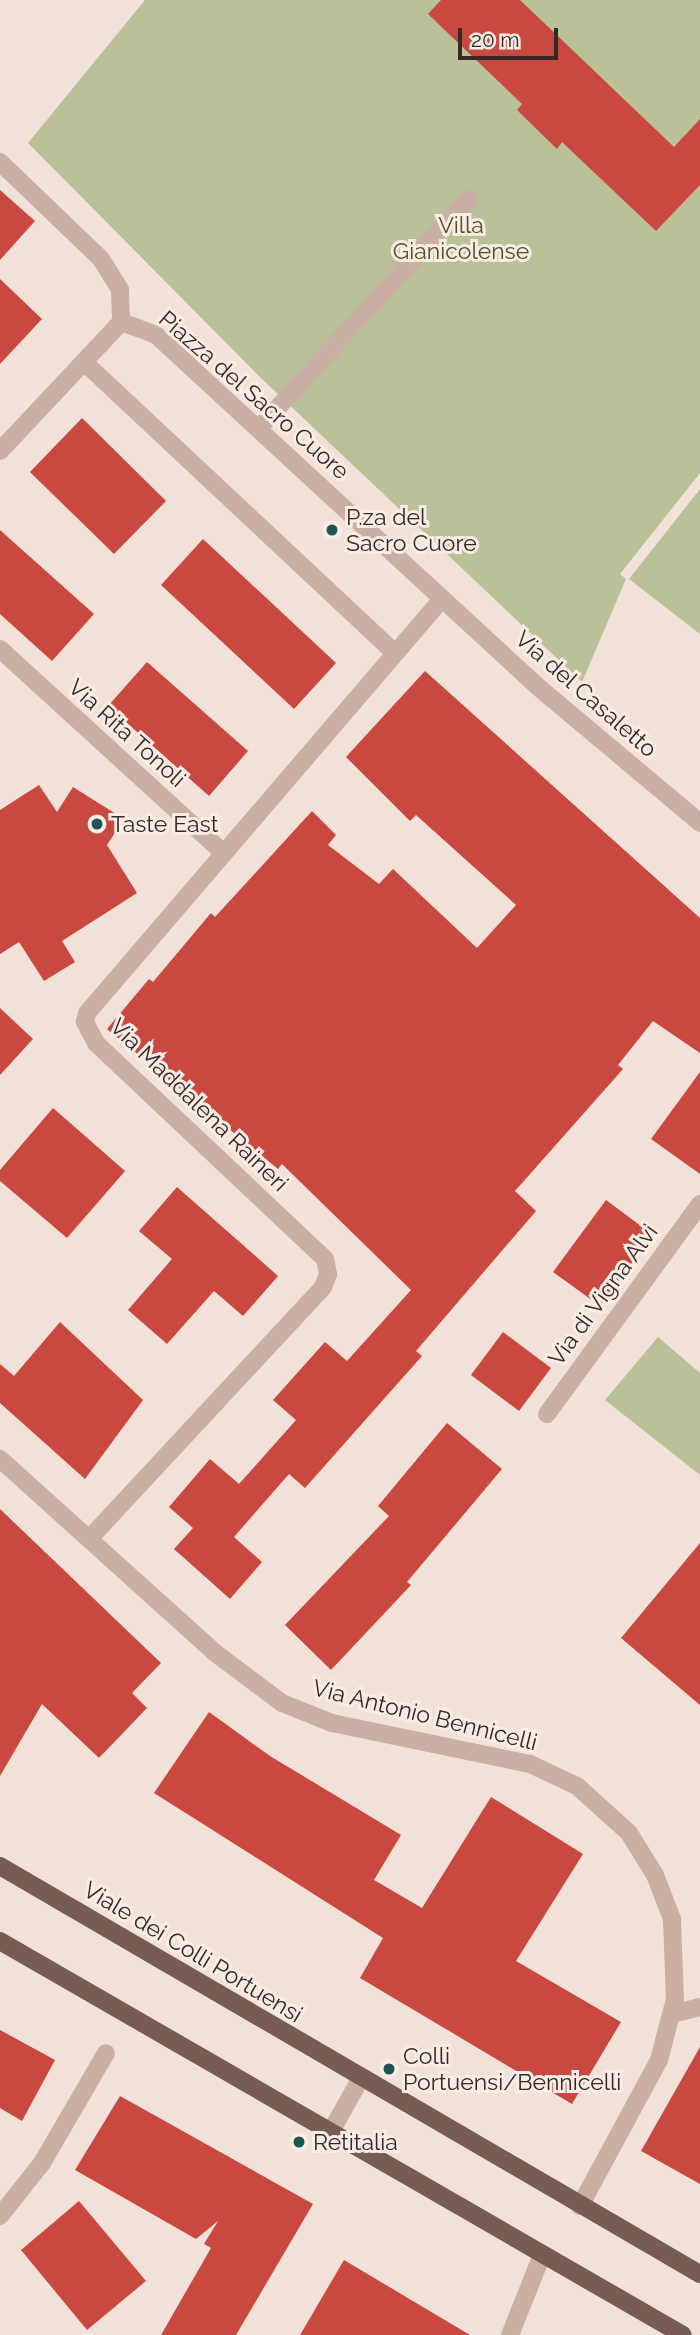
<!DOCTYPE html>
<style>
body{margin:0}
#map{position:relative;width:700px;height:2335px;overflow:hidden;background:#f2e1d8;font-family:Raleway,sans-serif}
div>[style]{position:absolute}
.green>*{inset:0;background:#bac198}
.building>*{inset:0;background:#c9483f}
.minor>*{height:18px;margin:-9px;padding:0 9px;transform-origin:9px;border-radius:9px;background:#caafa4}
.major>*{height:18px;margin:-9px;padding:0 9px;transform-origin:9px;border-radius:9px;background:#775c56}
.dots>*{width:19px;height:19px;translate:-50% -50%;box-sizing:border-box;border:4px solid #f9ece4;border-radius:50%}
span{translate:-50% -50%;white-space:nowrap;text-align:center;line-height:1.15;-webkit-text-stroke:6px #f9ece4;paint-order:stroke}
.park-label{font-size:23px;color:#4b5329}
.street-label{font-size:23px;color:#352826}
.poi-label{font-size:23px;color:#352826}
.left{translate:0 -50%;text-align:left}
.scale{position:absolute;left:458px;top:28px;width:100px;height:32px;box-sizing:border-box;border:4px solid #352826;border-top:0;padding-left:9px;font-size:21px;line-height:24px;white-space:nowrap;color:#352826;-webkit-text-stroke:5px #f9ece4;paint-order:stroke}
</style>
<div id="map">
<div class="green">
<div style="clip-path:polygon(145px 0,700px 0,700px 473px,620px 574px,626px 579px,582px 682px,261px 378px,28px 143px)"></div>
<div style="clip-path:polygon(700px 489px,700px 634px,629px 579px)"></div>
<div style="clip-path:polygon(658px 1337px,700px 1373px,700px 1475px,605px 1400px)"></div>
</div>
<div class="building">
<div style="clip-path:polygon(441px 0,520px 0,674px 147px,700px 119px,700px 185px,656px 231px,562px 142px,557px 149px,517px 110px,522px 104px,428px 14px)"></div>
<div style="clip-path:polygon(0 190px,35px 221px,0 260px)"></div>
<div style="clip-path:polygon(0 279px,42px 319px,0 364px)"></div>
<div style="clip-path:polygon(82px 418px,166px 501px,114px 554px,30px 472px)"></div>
<div style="clip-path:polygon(0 530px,94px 614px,52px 661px,0 614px)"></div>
<div style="clip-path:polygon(203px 539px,336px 663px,294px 709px,161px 585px)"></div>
<div style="clip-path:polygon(147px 662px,248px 751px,209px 796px,108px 706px)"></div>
<div style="clip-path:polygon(425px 671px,700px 918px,700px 1053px,653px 1021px,618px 1065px,623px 1069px,515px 1191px,536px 1211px,416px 1351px,422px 1356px,305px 1488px,289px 1474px,234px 1537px,262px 1562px,230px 1599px,174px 1549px,193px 1528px,169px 1507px,210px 1459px,239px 1484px,296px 1420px,273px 1400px,325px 1342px,347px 1361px,411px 1290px,282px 1164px,278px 1169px,107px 1029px,149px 979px,153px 982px,211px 913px,215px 917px,312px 811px,336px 835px,328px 845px,379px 884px,393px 869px,477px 948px,516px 905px,416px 815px,410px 821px,346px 757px)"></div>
<div style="clip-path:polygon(39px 785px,57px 812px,73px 787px,124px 819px,107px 845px,137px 893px,62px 941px,75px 962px,44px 981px,19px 942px,0 954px,0 810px)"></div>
<div style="clip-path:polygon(0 1008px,33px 1039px,0 1075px)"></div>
<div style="clip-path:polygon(700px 1072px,700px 1174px,651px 1139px)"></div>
<div style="clip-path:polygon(53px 1108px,125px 1171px,67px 1238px,0 1181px,0 1170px)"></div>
<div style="clip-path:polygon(177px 1187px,278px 1276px,243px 1316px,214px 1291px,167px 1344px,128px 1310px,172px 1259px,139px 1231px)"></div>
<div style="clip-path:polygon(606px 1200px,653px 1235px,600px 1306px,553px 1272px)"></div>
<div style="clip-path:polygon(60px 1322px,143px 1400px,85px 1479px,0 1403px,0 1364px,14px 1376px)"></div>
<div style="clip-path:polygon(503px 1332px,551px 1368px,519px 1411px,471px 1375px)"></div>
<div style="clip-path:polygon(447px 1423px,502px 1469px,407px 1582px,411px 1585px,331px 1670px,285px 1625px,389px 1516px,378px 1506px)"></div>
<div style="clip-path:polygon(0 1509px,161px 1663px,132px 1693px,147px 1708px,99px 1758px,42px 1704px,0 1776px)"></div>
<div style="clip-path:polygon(700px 1543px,700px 1705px,621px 1638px)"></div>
<div style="clip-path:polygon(209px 1712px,270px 1756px,401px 1835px,374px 1880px,422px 1908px,491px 1797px,583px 1854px,516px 1961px,621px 2022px,572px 2104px,360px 1978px,383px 1938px,154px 1793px)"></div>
<div style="clip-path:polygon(0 2030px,55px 2060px,22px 2121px,0 2108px)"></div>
<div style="clip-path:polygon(700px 2047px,700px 2184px,641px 2151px)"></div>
<div style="clip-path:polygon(120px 2096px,313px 2204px,236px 2335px,161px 2335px,211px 2248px,204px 2244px,218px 2221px,196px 2239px,75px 2170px)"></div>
<div style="clip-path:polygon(79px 2201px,146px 2281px,87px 2330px,21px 2250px)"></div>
<div style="clip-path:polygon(344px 2260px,470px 2335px,300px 2335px)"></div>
</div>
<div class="minor">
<div style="left:0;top:162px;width:140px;rotate:43.8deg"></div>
<div style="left:101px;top:259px;width:36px;rotate:58deg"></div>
<div style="left:120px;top:290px;width:32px;rotate:88deg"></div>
<div style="left:121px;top:322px;width:37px;rotate:20deg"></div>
<div style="left:156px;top:335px;width:518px;rotate:42.65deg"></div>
<div style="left:537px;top:686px;width:213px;rotate:40deg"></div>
<div style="left:84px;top:362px;width:426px;rotate:43.1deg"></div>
<div style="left:259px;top:428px;width:311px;rotate:-47.6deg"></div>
<div style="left:0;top:451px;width:177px;rotate:-46.8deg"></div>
<div style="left:0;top:649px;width:301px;rotate:42.4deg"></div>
<div style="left:547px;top:1414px;width:260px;rotate:-53.9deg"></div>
<div style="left:0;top:1459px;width:288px;rotate:42deg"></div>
<div style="left:214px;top:1652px;width:85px;rotate:36.9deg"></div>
<div style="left:282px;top:1703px;width:54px;rotate:21.8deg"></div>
<div style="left:332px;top:1723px;width:202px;rotate:11.7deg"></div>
<div style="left:530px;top:1764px;width:52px;rotate:25.1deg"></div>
<div style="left:577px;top:1786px;width:70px;rotate:42.1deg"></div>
<div style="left:629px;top:1833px;width:49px;rotate:58.2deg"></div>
<div style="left:655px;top:1875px;width:47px;rotate:68.9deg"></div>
<div style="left:672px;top:1919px;width:80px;rotate:87.9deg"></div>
<div style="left:675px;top:1999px;width:63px;rotate:104.7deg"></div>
<div style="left:659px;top:2060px;width:166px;rotate:118.4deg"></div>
<div style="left:89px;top:1539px;width:344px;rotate:-47.1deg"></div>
<div style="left:323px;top:1287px;width:14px;rotate:-69deg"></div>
<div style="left:328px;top:1274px;width:15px;rotate:-101deg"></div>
<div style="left:325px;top:1259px;width:315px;rotate:-136.7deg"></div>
<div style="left:96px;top:1043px;width:24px;rotate:-118deg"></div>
<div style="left:85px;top:1022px;width:9px;rotate:-77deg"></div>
<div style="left:87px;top:1013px;width:545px;rotate:-49.39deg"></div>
<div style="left:672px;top:2014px;width:29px;rotate:-14deg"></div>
<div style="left:330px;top:2133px;width:61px;rotate:-60.5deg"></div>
<div style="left:0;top:2216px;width:68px;rotate:-51.6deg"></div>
<div style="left:42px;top:2163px;width:127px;rotate:-59.8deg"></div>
<div style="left:510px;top:2335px;width:86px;rotate:-68.2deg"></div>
</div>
<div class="major">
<div style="left:0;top:1866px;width:810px;rotate:30.24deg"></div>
<div style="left:0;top:1941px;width:788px;rotate:29.98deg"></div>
</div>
<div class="dots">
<div style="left:332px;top:530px;background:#1b5750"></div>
<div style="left:97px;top:824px;background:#1b5750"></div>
<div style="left:389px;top:2069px;background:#1b5750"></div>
<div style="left:299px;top:2142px;background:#1b5750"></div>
</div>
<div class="park-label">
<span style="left:461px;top:238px">Villa<br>Gianicolense</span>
</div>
<div class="street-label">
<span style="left:254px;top:395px;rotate:41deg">Piazza del Sacro Cuore</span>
<span style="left:586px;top:694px;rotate:41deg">Via del Casaletto</span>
<span style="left:127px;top:733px;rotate:42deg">Via Rita Tonoli</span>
<span style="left:199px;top:1105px;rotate:44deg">Via Maddalena Raineri</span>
<span style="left:603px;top:1295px;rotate:-54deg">Via di Vigna Alvi</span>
<span style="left:425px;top:1715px;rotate:14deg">Via Antonio Bennicelli</span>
<span style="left:193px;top:1952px;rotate:31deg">Viale dei Colli Portuensi</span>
</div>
<div class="poi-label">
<span class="left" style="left:346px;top:530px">P.za del<br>Sacro Cuore</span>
<span class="left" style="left:111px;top:824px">Taste East</span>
<span class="left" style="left:403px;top:2069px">Colli<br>Portuensi/Bennicelli</span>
<span class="left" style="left:313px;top:2142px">Retitalia</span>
</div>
<div class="scale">20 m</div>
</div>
